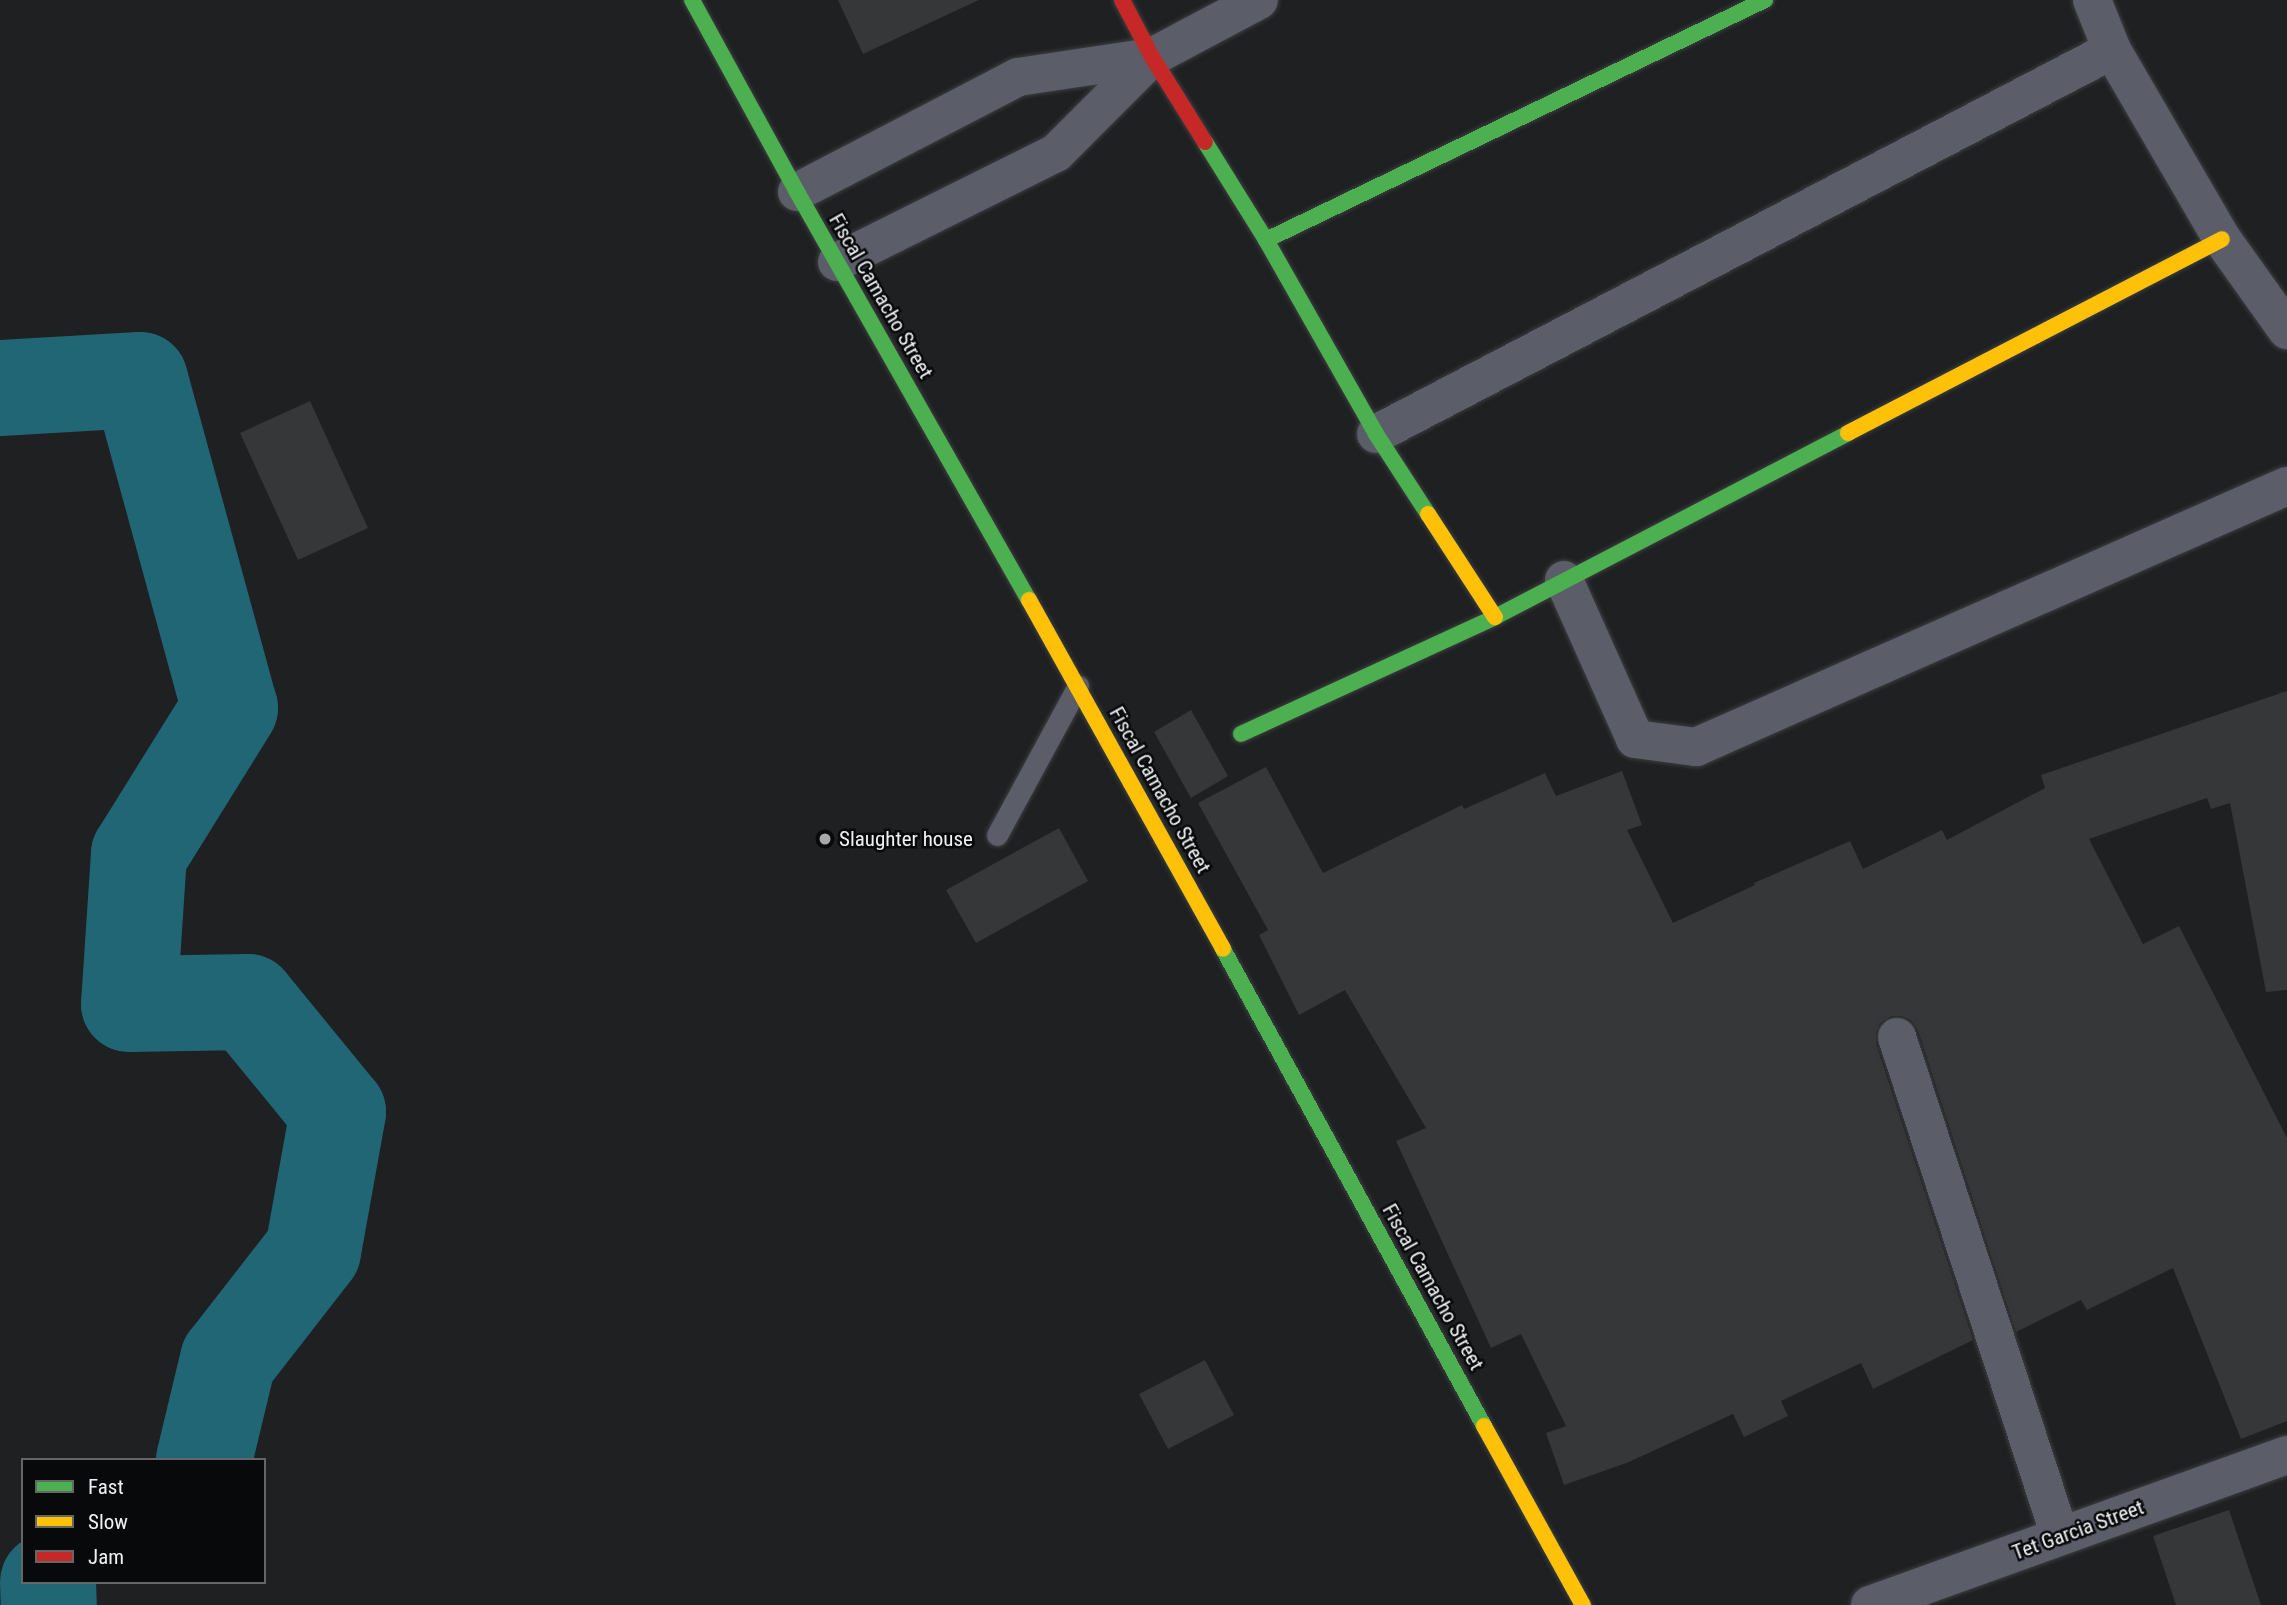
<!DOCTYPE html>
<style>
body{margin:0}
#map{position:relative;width:2287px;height:1605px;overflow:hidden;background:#1e2022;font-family:"Roboto Condensed",sans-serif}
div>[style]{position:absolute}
.river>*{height:96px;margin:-48px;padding:0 48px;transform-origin:48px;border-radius:48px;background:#216675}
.building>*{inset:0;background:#353738}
.roads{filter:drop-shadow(0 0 2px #3c3d3f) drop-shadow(0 0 2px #3c3d3f)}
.lane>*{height:21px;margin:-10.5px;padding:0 10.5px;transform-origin:10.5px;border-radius:10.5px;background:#5b5e69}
.street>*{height:38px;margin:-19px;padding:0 19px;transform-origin:19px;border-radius:19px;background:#5b5e69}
.fast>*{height:16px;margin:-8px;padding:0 8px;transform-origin:8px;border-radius:8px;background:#4caf50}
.slow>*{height:16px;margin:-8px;padding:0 8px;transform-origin:8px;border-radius:8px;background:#ffc107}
.jam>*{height:16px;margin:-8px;padding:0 8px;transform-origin:8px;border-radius:8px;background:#c62828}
.dots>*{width:19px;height:19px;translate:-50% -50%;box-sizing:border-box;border:4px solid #08090b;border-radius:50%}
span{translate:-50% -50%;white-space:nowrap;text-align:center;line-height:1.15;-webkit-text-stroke:5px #08090b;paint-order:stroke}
.street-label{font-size:21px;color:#eff1f4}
.poi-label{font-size:21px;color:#eff1f4}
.left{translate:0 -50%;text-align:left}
.legend{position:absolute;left:21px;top:1458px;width:245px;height:126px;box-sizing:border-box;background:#08090b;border:2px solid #646668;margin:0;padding:9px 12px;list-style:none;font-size:21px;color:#eff1f4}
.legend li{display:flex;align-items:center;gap:14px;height:35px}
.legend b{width:35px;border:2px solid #646668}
</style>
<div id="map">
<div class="river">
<div style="left:0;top:388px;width:140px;rotate:-3.3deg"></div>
<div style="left:140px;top:380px;width:340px;rotate:74.7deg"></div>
<div style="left:230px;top:708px;width:172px;rotate:121.9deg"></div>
<div style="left:139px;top:854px;width:150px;rotate:93.8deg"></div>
<div style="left:129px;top:1004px;width:119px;rotate:-1deg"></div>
<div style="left:248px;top:1002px;width:142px;rotate:50.7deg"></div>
<div style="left:338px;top:1112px;width:141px;rotate:100.2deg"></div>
<div style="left:313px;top:1251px;width:138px;rotate:127.9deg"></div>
<div style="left:228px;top:1360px;width:103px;rotate:103.5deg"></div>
<div style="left:48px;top:1582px;width:23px;rotate:88deg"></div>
</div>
<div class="building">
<div style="clip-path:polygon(838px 0,979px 0,863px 54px)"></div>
<div style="clip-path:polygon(310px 401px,368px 528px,298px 560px,240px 433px)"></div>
<div style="clip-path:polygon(2287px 691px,2287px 990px,2266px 992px,2230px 803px,2211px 809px,2207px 798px,2089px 839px,2143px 944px,2179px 926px,2287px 1138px,2287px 1421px,2241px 1439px,2173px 1268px,2087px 1310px,2081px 1300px,2016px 1332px,1918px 1030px,1911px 1020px,1902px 1016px,1891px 1016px,1880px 1023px,1876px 1033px,1876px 1044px,1973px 1340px,1873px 1389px,1861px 1363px,1781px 1401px,1788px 1416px,1744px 1437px,1733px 1414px,1629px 1462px,1564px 1485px,1546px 1433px,1566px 1426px,1521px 1334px,1491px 1348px,1396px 1141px,1426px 1128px,1345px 990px,1299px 1015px,1259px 935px,1268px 930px,1198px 803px,1266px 767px,1323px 873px,1462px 805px,1464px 809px,1545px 773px,1556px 796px,1622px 771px,1642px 825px,1627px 830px,1673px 923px,1755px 885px,1754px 883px,1850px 841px,1863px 869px,1942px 830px,1947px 840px,2045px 788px,2041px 775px)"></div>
<div style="clip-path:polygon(1191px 710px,1228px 776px,1191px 798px,1154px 732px)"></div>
<div style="clip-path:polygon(1059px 828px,1088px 881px,976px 943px,946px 890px)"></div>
<div style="clip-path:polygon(1205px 1360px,1234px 1415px,1168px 1449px,1139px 1394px)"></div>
<div style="clip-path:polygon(2229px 1510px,2261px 1605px,2176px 1605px,2153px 1536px)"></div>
</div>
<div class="roads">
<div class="lane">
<div style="left:997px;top:835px;width:170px;rotate:-61.5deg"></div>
</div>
<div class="street">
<div style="left:2092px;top:0;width:54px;rotate:68.2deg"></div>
<div style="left:2112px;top:50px;width:219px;rotate:59.8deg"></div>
<div style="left:2222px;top:239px;width:112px;rotate:54.5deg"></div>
<div style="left:797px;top:192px;width:249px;rotate:-27.5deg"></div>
<div style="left:1018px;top:77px;width:135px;rotate:-8.5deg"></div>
<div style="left:837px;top:262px;width:245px;rotate:-26.5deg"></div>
<div style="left:1056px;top:153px;width:136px;rotate:-45deg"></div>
<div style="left:1152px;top:57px;width:121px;rotate:-28deg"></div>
<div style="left:1376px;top:434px;width:830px;rotate:-27.55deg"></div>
<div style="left:1564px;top:580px;width:174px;rotate:65.9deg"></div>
<div style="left:1635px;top:739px;width:62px;rotate:7.5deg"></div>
<div style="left:1696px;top:747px;width:646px;rotate:-23.83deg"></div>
<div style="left:1897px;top:1037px;width:525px;rotate:71.91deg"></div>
<div style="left:1870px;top:1605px;width:443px;rotate:-19.8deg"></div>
</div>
<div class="fast">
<div style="left:692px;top:0;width:219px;rotate:61.3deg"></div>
<div style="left:797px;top:192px;width:469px;rotate:60.4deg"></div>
<div style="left:1205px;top:142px;width:115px;rotate:58.1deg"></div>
<div style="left:1266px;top:240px;width:223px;rotate:60.4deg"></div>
<div style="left:1376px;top:434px;width:95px;rotate:57deg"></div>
<div style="left:1266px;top:240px;width:554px;rotate:-25.69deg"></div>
<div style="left:1241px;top:734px;width:280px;rotate:-24.7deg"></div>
<div style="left:1495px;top:617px;width:398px;rotate:-27.5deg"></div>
<div style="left:1223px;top:949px;width:544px;rotate:61.31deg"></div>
</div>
<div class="slow">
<div style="left:1848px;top:433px;width:421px;rotate:-27.4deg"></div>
<div style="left:1428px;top:514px;width:123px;rotate:57deg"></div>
<div style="left:1029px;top:600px;width:399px;rotate:60.9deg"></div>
<div style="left:1484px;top:1426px;width:205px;rotate:61.1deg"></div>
</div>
<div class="jam">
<div style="left:1122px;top:0;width:64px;rotate:62.2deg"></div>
<div style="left:1152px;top:57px;width:100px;rotate:58.1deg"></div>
</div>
</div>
<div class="dots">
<div style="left:825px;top:839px;background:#a6a8aa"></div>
</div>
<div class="street-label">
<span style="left:881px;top:296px;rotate:60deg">Fiscal Camacho Street</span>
<span style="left:1160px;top:790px;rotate:61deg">Fiscal Camacho Street</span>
<span style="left:1433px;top:1287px;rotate:61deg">Fiscal Camacho Street</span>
<span style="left:2078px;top:1530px;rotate:-20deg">Tet Garcia Street</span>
</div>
<div class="poi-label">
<span class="left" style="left:839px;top:839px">Slaughter house</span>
</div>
<ul class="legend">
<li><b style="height:9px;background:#4caf50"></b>Fast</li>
<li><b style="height:9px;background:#ffc107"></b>Slow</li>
<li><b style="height:9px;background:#c62828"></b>Jam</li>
</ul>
</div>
